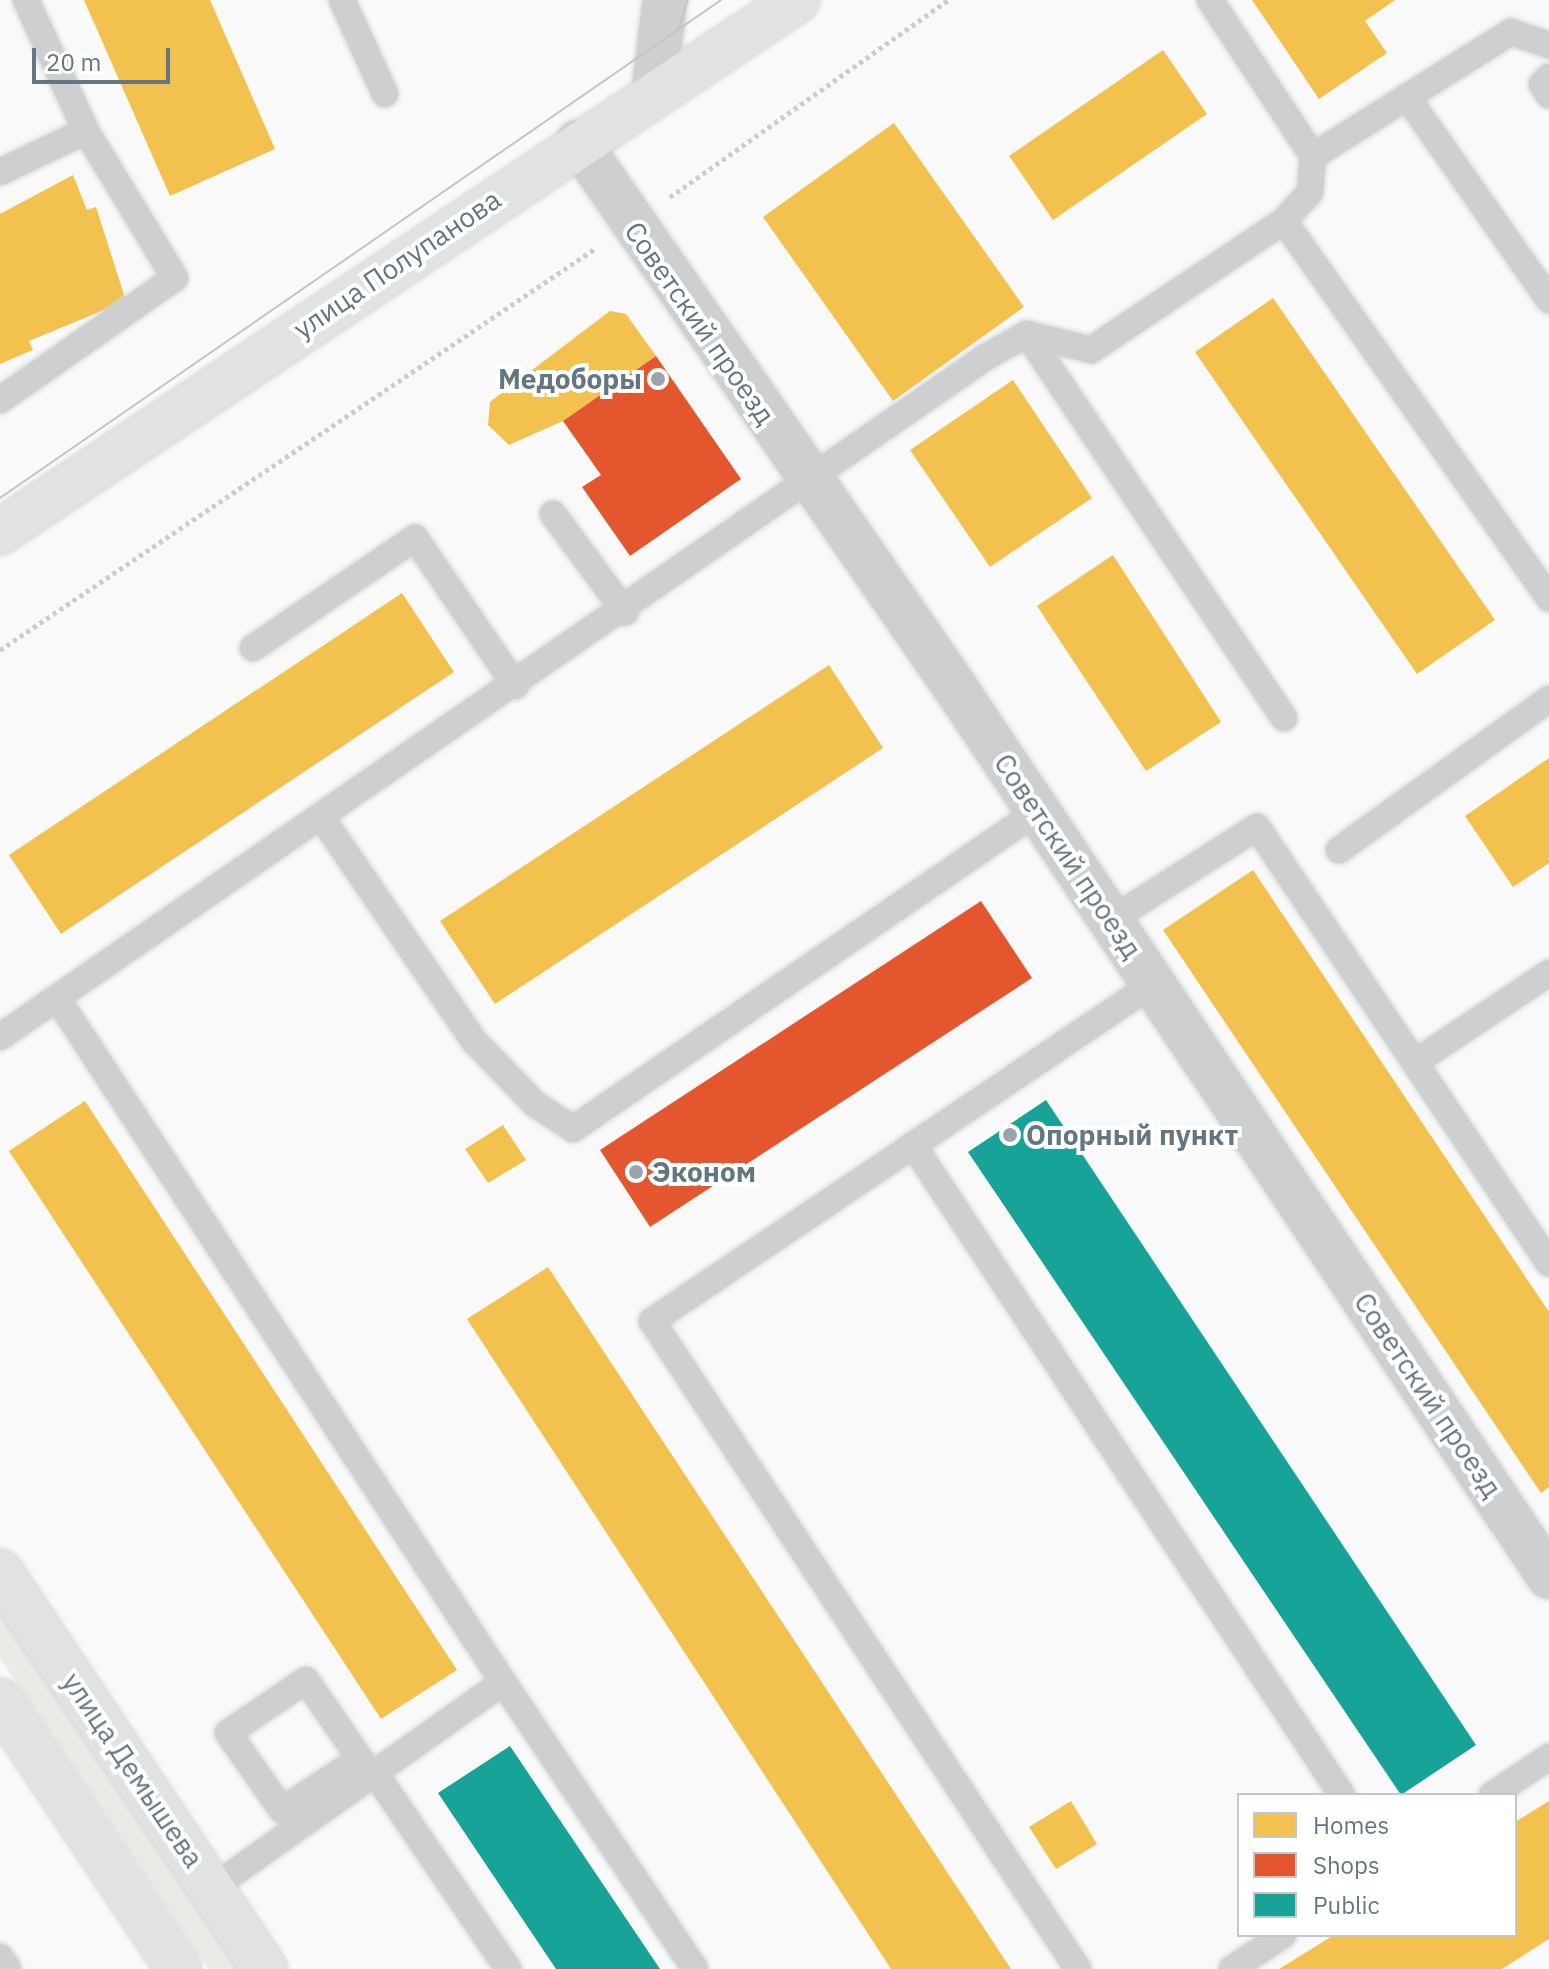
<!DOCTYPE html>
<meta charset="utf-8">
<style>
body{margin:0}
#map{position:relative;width:1549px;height:1969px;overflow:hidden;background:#f9f9f9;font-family:"IBM Plex Sans",sans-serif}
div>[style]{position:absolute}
.green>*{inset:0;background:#e8ebe6}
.homes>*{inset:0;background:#f2c14e}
.shops>*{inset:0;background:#e4572e}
.public>*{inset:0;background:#17a398}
.path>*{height:5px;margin-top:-2.5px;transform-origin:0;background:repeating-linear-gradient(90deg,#cbcccd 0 4px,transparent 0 8px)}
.roads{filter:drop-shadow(0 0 2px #d5d6d7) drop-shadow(0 0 2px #d5d6d7)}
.lane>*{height:26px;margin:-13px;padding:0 13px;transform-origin:13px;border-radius:13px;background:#cecfd0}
.street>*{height:44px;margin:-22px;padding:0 22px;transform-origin:22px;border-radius:22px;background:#cecfd0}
.secondary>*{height:44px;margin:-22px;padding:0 22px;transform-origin:22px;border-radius:22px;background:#e1e2e2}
.tram>*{height:2px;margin:-1px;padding:0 1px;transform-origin:1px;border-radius:1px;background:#c3c5c6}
.dots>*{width:22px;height:22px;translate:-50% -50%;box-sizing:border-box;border:4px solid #fff;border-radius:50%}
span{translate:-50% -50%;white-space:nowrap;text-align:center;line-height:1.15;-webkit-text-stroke:8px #fff;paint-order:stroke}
.street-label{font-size:28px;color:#657683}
.poi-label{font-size:28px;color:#657683;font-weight:700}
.right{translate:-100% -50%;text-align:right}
.left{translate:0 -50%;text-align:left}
.legend{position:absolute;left:1237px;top:1793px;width:280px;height:144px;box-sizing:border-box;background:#fff;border:2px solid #c1c8cd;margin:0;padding:10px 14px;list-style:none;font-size:24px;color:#657683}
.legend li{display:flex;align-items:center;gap:16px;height:40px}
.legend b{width:40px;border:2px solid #c1c8cd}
.scale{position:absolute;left:32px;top:48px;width:138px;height:36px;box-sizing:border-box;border:4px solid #657683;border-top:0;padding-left:10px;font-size:24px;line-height:28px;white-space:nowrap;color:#657683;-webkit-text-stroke:6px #fff;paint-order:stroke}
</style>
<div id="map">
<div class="green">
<div style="clip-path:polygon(0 1604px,244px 1969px,208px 1969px,0 1658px)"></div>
</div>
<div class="homes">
<div style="clip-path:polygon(84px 0,210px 0,275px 149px,170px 196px)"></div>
<div style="clip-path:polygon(1252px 0,1395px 0,1365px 21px,1387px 53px,1319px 99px)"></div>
<div style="clip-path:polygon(1163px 50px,1207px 114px,1053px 220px,1009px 156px)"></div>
<div style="clip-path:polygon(894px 123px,1024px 307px,893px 401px,763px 217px)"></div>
<div style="clip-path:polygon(73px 175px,87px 210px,96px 207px,126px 301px,29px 341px,33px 350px,0 364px,0 214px)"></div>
<div style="clip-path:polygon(1273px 298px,1495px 620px,1417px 674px,1195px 352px)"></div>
<div style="clip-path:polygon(610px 311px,626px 314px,656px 356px,563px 421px,509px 445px,488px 425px,490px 402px)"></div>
<div style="clip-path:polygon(1013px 380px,1092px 498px,990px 567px,910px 450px)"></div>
<div style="clip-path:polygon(1113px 555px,1221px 722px,1146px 771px,1037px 606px)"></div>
<div style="clip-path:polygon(402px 593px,454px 672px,61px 934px,9px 855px)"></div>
<div style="clip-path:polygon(829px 665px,883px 748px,495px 1004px,440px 921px)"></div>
<div style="clip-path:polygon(1549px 758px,1549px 863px,1513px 887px,1465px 816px)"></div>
<div style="clip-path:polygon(1253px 870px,1549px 1312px,1549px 1487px,1541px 1493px,1163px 930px)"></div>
<div style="clip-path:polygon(85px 1101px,457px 1670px,381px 1719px,9px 1151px)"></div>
<div style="clip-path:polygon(503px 1125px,526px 1160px,488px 1183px,465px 1149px)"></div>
<div style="clip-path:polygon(548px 1267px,1011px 1969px,891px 1969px,467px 1319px)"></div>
<div style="clip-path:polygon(1071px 1801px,1097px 1844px,1056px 1869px,1029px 1827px)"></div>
<div style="clip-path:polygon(1549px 1801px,1549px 1939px,1502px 1969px,1279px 1969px,1334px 1935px,1515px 1935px,1515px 1822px)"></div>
</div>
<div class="shops">
<div style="clip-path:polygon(656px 356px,741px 479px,630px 556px,582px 487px,601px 475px,563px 421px)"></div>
<div style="clip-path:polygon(981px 901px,1032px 978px,650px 1227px,600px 1150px)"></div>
</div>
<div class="public">
<div style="clip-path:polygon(1046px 1100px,1476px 1745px,1401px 1795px,968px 1152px)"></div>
<div style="clip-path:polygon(510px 1746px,660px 1969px,556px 1969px,438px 1793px)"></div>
</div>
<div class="path">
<div style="left:670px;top:197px;width:341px;rotate:-35.3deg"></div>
<div style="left:0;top:650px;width:719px;rotate:-34deg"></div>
</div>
<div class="roads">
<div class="lane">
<div style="left:342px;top:0;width:103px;rotate:65.4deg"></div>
<div style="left:1210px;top:0;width:187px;rotate:56.6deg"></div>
<div style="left:1313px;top:156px;width:36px;rotate:95deg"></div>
<div style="left:1310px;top:192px;width:39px;rotate:132deg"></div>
<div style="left:1284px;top:221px;width:461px;rotate:54.9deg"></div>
<div style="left:1549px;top:77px;width:10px;rotate:135deg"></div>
<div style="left:1542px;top:84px;width:13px;rotate:58deg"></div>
<div style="left:1407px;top:97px;width:248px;rotate:55deg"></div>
<div style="left:1313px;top:156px;width:234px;rotate:-32.1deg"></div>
<div style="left:1511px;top:32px;width:40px;rotate:18.9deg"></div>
<div style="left:0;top:172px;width:95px;rotate:-25.5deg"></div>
<div style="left:86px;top:131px;width:144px;rotate:-114.6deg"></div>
<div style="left:1027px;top:334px;width:462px;rotate:56.2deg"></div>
<div style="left:0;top:400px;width:213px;rotate:-34.9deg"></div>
<div style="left:175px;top:278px;width:172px;rotate:-121.2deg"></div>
<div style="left:553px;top:514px;width:122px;rotate:53.7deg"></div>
<div style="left:253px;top:648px;width:196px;rotate:-34.2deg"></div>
<div style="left:415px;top:538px;width:179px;rotate:55.7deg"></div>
<div style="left:322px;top:818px;width:271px;rotate:55.7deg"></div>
<div style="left:475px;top:1042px;width:86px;rotate:45.9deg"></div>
<div style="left:535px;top:1104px;width:45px;rotate:33.3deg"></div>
<div style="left:573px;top:1129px;width:563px;rotate:-34.37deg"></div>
<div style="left:1339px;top:850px;width:259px;rotate:-35.7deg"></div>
<div style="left:1111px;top:920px;width:173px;rotate:-32.5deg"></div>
<div style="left:1257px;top:827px;width:525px;rotate:56.19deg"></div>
<div style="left:57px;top:998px;width:817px;rotate:56.89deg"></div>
<div style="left:0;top:1037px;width:1198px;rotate:-34.59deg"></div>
<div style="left:986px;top:357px;width:47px;rotate:-29.3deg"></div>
<div style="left:1027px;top:334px;width:66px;rotate:14deg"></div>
<div style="left:1091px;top:350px;width:232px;rotate:-33.8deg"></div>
<div style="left:1417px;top:1061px;width:159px;rotate:-33.7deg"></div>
<div style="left:913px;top:1145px;width:779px;rotate:56.58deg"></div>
<div style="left:306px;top:1680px;width:96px;rotate:55.6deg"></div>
<div style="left:360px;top:1759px;width:93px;rotate:146.8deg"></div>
<div style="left:282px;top:1810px;width:94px;rotate:-125deg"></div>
<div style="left:228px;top:1733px;width:94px;rotate:-34.2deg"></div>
<div style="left:375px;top:1773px;width:237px;rotate:55.8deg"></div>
<div style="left:1492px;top:1795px;width:69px;rotate:-33.7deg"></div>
<div style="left:211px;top:1889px;width:358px;rotate:-35.3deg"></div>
<div style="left:503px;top:1682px;width:345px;rotate:56.2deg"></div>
<div style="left:0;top:1957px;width:14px;rotate:56deg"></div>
<div style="left:1078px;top:1969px;width:775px;rotate:-123.32deg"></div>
<div style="left:652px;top:1321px;width:604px;rotate:-33.93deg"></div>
<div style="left:1232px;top:1969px;width:61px;rotate:-33.7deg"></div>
</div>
<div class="street">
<div style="left:654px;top:89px;width:90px;rotate:-83deg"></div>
<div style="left:578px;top:142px;width:666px;rotate:55.33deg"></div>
<div style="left:957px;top:690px;width:1066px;rotate:56.28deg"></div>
</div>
<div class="secondary">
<div style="left:0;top:532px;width:958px;rotate:-33.72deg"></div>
<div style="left:0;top:1572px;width:477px;rotate:56.3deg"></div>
<div style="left:0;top:1701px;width:322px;rotate:56.3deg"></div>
</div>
</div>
<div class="tram">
<div style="left:678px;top:30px;width:32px;rotate:-72deg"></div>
<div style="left:0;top:498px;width:876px;rotate:-34.63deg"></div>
</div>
<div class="dots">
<div style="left:658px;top:379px;background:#99a4ac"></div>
<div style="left:1010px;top:1135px;background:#99a4ac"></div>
<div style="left:636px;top:1172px;background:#99a4ac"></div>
</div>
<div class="street-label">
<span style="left:397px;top:264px;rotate:-34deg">улица Полупанова</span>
<span style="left:700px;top:323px;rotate:55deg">Советский проезд</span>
<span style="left:1068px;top:856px;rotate:56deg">Советский проезд</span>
<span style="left:1428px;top:1395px;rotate:56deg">Советский проезд</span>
<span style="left:133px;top:1770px;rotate:56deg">улица Демышева</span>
</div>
<div class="poi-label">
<span class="right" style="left:642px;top:379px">Медоборы</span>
<span class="left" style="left:1026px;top:1135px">Опорный пункт</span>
<span class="left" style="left:652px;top:1172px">Эконом</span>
</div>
<ul class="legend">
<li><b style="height:22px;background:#f2c14e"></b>Homes</li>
<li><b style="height:22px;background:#e4572e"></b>Shops</li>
<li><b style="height:22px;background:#17a398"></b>Public</li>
</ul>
<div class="scale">20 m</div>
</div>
